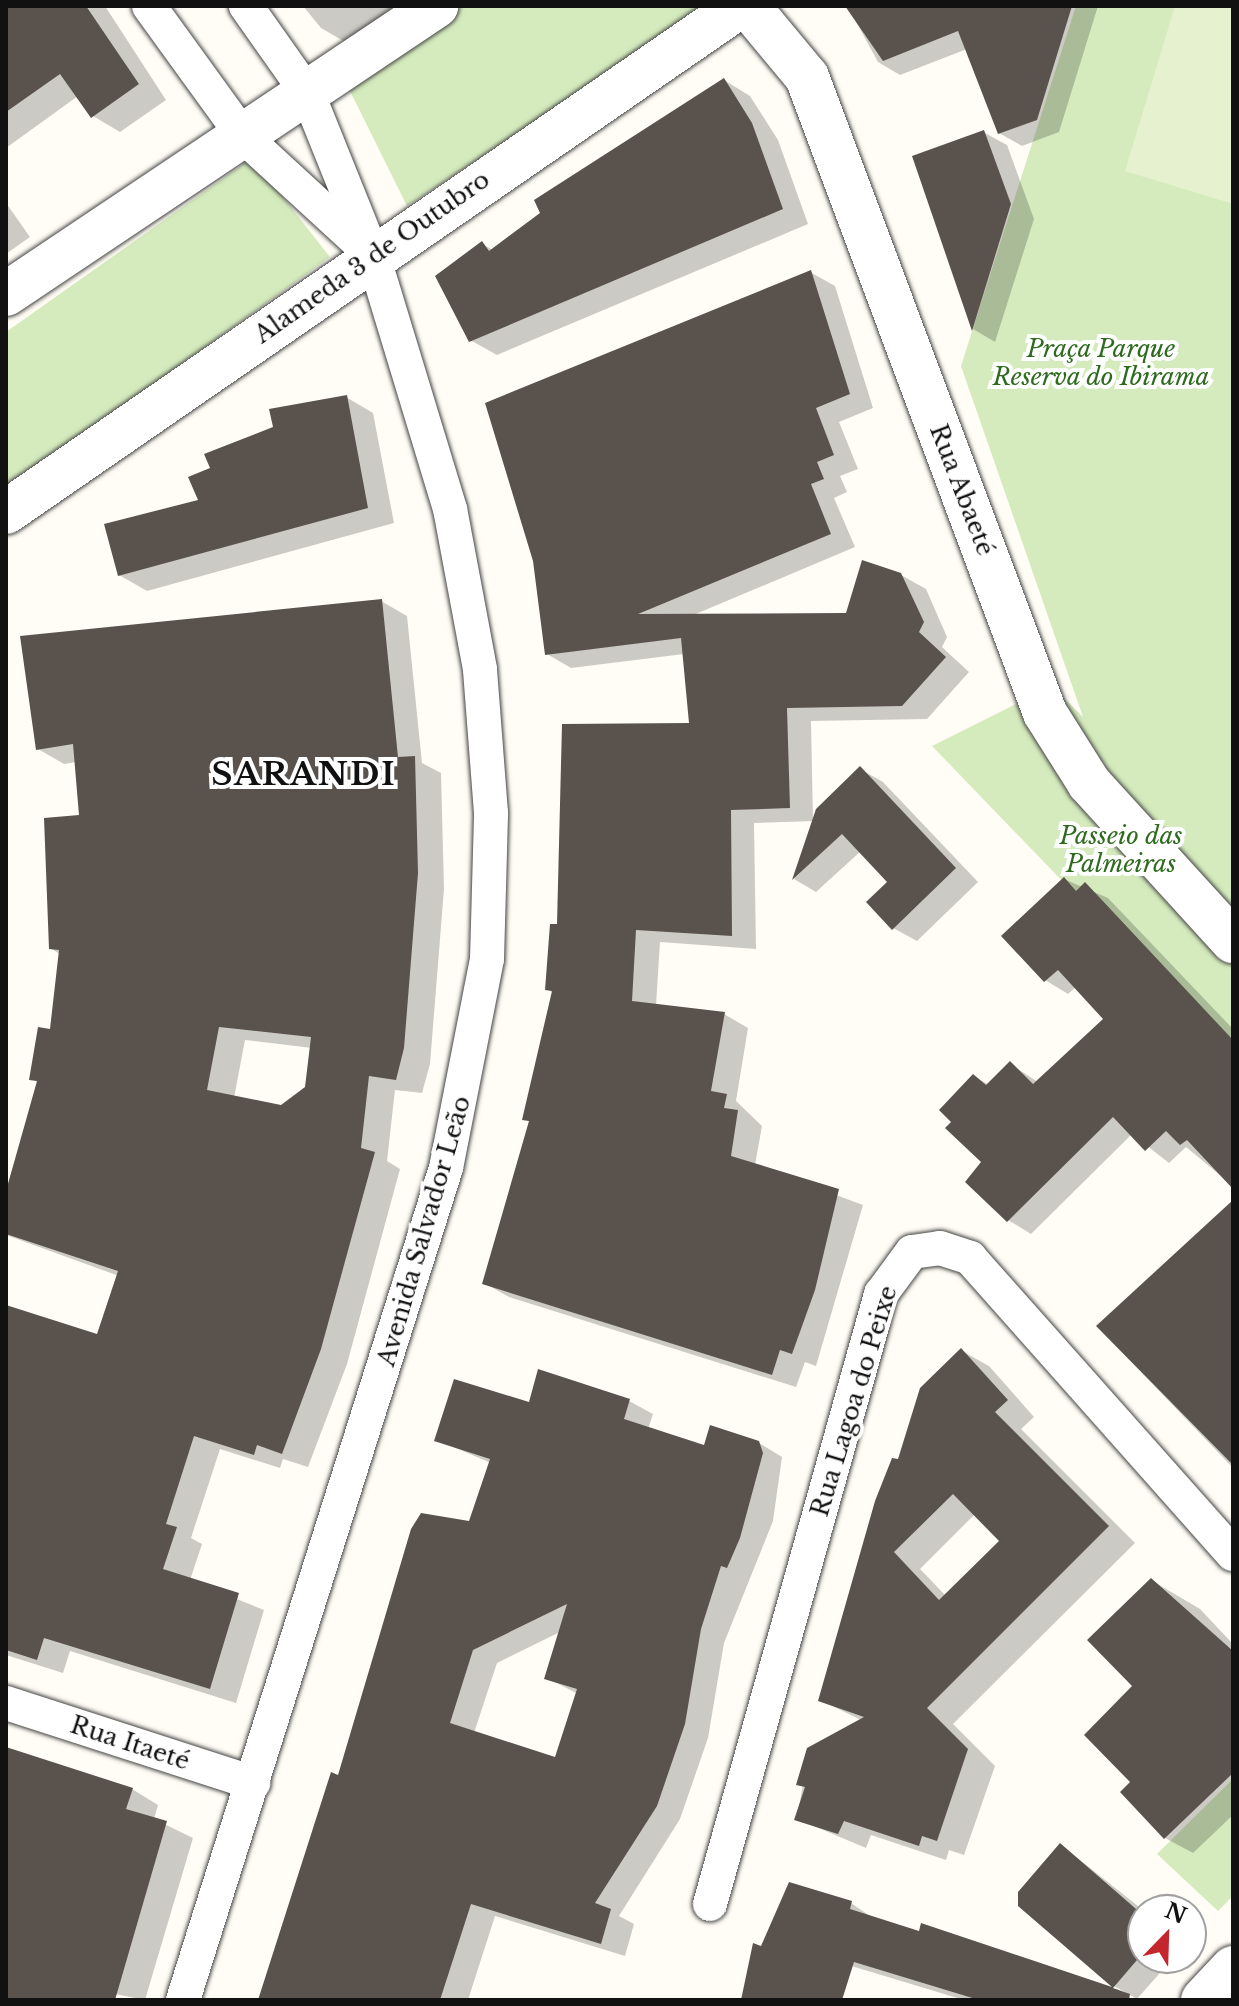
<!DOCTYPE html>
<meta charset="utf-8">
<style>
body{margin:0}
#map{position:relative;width:1239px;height:2006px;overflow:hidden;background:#fffdf5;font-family:"Libre Baskerville",serif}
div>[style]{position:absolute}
.green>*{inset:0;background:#d5ebbd}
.pitch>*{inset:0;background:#e6f2cf}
.shadow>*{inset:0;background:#0003}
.building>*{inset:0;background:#5a524d}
.roads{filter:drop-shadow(0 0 2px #444) drop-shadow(0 0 2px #444)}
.minor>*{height:34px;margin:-17px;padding:0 17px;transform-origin:17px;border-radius:17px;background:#fff}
.tertiary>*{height:44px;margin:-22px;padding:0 22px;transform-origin:22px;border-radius:22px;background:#fff}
span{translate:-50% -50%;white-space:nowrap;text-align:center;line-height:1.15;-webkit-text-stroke:8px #fff;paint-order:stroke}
.street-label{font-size:24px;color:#111}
.park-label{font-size:24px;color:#2f6b1f;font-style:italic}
.district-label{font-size:32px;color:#111;font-weight:700;letter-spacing:2px}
.frame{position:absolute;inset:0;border:8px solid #111;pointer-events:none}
.north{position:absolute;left:1127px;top:1894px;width:80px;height:80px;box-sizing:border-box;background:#fff;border:2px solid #a0a0a0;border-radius:50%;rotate:23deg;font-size:22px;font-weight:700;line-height:32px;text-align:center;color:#111}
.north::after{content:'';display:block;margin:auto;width:28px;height:36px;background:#c4262e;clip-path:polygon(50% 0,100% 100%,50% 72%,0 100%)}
</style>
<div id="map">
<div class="green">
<div style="clip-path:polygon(464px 6px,702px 6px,707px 9px,407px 206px,348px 87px)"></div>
<div style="clip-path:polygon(1076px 6px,1233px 6px,1233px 1058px,932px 746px,1052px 686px,1083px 717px,961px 366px)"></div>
<div style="clip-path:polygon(252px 158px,330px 257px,6px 490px,6px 332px)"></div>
<div style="clip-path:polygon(1233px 1779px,1233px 1896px,1218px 1911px,1157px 1854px)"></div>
</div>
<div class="pitch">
<div style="clip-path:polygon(1175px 6px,1233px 6px,1233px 204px,1125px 171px)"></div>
</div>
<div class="shadow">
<div style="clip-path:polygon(6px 6px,105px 6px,166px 100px,120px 132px,93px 116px,78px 96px,6px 148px)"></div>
<div style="clip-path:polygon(303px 6px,392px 6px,397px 13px,352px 46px,321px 28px)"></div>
<div style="clip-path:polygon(1098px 6px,1059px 132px,1022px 146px,999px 133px,967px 49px,900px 75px,878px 62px,849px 9px)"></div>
<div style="clip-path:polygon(724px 80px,750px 96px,778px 140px,808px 224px,497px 355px,470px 340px,482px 244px,493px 250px)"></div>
<div style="clip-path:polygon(983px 132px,1007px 145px,1034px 219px,995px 342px,973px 329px,915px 157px)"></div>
<div style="clip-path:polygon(6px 203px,30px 237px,6px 254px)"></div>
<div style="clip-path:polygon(810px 272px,835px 286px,873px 408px,839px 422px,858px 469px,840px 476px,847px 492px,834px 498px,855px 547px,691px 616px,848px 615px,901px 575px,926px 589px,947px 637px,942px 647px,969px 672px,927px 719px,811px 721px,813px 820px,860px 769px,883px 782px,978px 882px,917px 941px,893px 928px,890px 882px,861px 851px,816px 892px,794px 879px,814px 821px,754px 823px,756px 949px,660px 942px,656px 1006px,724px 1014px,748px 1028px,736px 1101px,762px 1126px,755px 1165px,863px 1205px,816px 1366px,805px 1362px,796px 1387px,509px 1297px,484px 1283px,531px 1122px,525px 1119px,553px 993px,547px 989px,559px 927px,691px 725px,684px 654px,571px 668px,547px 654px)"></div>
<div style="clip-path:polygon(346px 397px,373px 413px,394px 523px,147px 591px,119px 575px,200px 502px,212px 469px)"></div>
<div style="clip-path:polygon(evenodd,381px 601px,407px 616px,422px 763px,441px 773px,444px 889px,430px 1064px,422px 1093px,395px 1090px,387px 1161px,400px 1169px,347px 1364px,308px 1467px,283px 1459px,280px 1468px,220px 1449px,191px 1538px,202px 1544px,190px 1580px,264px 1610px,236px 1703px,70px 1651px,63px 1673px,6px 1655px,6px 1307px,98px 1337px,119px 1276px,6px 1235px,6px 1190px,39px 1083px,31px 1078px,52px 1031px,60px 954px,50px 948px,81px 816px,76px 762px,64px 764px,38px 749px,381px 601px,245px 1040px,312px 1048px,307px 1088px,282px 1107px,234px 1098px,245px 1040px)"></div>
<div style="clip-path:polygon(1064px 879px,1108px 898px,1233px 1029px,1233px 1186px,1186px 1147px,1169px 1163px,1132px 1134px,1031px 1234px,1008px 1220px,983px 1162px,954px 1122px,974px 1076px,989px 1085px,1010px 1064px,1038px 1082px,1106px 1019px,1076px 987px,1068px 994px,1045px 980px)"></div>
<div style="clip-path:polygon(1233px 1202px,1233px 1468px,1098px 1327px)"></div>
<div style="clip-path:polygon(evenodd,962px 1351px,989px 1366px,1034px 1417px,1021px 1429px,1135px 1543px,953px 1724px,995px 1766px,964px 1855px,949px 1850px,946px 1860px,871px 1835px,866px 1848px,797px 1819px,809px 1749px,861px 1720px,820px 1700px,900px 1462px,962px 1351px,975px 1514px,1002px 1541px,946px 1596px,920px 1569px,975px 1514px)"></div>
<div style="clip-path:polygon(evenodd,629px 1401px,653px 1414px,648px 1429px,705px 1448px,759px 1443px,782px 1457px,773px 1521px,724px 1643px,708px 1738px,680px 1819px,619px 1916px,634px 1924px,625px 1956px,495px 1916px,468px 2000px,260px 2000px,340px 1777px,471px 1524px,491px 1463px,437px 1440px,530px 1405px,629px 1401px,560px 1632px,547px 1678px,578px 1694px,556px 1759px,474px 1733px,497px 1663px,560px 1632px)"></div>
<div style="clip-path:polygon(1151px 1580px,1200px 1609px,1233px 1644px,1233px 1815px,1193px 1853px,1165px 1838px,1123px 1792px,1133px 1782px,1135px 1686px)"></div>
<div style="clip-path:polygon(6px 1752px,132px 1789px,158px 1805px,154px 1819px,193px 1838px,145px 2000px,105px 1992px,102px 2000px,6px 2000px)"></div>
<div style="clip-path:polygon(1061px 1845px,1143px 1910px,1143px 1958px,1173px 1958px,1137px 1999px,1114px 1986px)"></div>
<div style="clip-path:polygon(791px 1884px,851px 1903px,873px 1918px,1122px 2000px,964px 2000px,795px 1949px)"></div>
</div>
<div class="building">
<div style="clip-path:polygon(6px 6px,86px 6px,139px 84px,91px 118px,60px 74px,6px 112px)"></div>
<div style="clip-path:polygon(845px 6px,1072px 6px,1037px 120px,998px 134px,958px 31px,883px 61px)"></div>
<div style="clip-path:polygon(724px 78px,752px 123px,783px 209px,469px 342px,435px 276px,482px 241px,489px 251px,540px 213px,534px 200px)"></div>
<div style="clip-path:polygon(984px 130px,1011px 204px,972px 331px,912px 156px)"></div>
<div style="clip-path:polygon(811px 270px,850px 394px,816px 408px,834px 455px,817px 462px,824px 479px,811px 484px,831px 534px,638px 614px,846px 613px,862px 560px,901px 573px,924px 622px,919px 632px,946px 657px,902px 706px,787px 708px,790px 808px,731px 810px,732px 936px,636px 930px,632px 1001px,725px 1012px,711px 1091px,727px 1094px,724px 1108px,738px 1110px,731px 1156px,839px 1189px,815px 1290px,792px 1354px,780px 1350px,772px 1375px,482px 1284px,529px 1121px,522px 1120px,552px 991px,545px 990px,550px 924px,557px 924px,562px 724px,689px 723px,681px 638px,545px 655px,533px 561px,485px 403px)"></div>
<div style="clip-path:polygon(347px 395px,368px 508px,118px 576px,104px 524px,198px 500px,188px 477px,210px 468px,204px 454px,273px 427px,269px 409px)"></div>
<div style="clip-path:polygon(evenodd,382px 599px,398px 757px,415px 756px,418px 873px,404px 1048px,396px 1080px,369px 1076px,361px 1148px,375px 1152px,321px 1349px,282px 1454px,257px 1445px,254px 1455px,194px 1436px,166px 1524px,177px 1527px,163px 1569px,239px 1593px,210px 1689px,44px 1638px,37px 1660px,6px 1650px,6px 1305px,97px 1334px,118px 1271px,6px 1234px,6px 1191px,37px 1081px,29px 1080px,38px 1027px,50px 1029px,59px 950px,49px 949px,44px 818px,79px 815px,73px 744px,36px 750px,20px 636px,382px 599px,219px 1027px,311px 1037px,305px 1087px,281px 1105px,207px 1090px,219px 1027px)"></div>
<div style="clip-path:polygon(860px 766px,956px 868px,892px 930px,866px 902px,887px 882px,842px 834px,792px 880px,816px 809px)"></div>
<div style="clip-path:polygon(1064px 877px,1076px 891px,1085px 882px,1233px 1040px,1233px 1189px,1187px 1140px,1180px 1145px,1166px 1131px,1145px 1151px,1113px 1117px,1007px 1222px,965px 1182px,981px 1162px,945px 1128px,951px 1122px,939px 1110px,973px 1074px,986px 1085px,1010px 1061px,1033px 1084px,1103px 1019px,1058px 970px,1044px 982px,1001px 936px)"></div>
<div style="clip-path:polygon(1233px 1200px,1233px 1465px,1096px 1326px)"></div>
<div style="clip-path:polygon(evenodd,961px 1348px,1008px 1400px,995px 1412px,1109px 1526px,927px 1708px,968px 1749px,937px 1841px,922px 1836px,919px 1846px,844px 1821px,838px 1834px,794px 1820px,805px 1787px,796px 1785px,807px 1748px,864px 1717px,818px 1701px,875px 1501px,892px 1458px,898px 1459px,920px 1388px,961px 1348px,953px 1494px,999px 1541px,939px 1600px,894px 1552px,953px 1494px)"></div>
<div style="clip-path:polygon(evenodd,538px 1369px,630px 1399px,624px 1419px,704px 1445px,710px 1425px,759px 1441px,763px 1453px,740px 1538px,727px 1568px,721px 1566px,701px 1629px,685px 1724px,657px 1806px,595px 1903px,611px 1909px,601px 1944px,471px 1904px,440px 2000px,258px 2000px,331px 1772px,338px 1775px,411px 1529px,421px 1513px,469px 1521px,490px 1459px,434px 1441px,454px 1379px,529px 1402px,538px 1369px,567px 1604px,544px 1679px,577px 1689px,555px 1757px,450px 1723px,473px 1650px,567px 1604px)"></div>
<div style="clip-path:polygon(1151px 1578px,1233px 1651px,1233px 1773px,1164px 1839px,1120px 1792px,1130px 1782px,1084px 1735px,1132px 1686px,1087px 1640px)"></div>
<div style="clip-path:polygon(6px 1747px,133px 1788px,126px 1809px,167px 1821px,115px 2000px,6px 2000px)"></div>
<div style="clip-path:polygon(1060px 1843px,1143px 1915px,1143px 1953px,1113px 1988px,1130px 1994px,1129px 2000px,979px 2000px,854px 1962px,842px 2000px,741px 2000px,753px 1943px,761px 1946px,789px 1882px,852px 1901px,850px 1909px,919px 1931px,921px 1923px,1112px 1987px,1018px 1906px,1018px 1892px)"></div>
</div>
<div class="roads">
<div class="minor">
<div style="left:149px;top:6px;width:160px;rotate:54.1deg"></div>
<div style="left:243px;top:136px;width:167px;rotate:42.6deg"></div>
<div style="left:6px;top:1703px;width:260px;rotate:17.9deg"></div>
<div style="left:710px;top:1904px;width:634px;rotate:-74.34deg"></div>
<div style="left:881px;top:1294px;width:52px;rotate:-53.6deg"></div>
<div style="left:912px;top:1252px;width:28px;rotate:-8deg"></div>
<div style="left:940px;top:1248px;width:32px;rotate:18deg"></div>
<div style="left:970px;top:1258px;width:396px;rotate:48.4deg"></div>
<div style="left:183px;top:2000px;width:873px;rotate:-72.46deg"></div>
<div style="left:446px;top:1168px;width:213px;rotate:-78.9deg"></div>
<div style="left:487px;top:959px;width:146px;rotate:-88.4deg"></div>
<div style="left:491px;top:813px;width:144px;rotate:-94.4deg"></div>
<div style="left:480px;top:669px;width:163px;rotate:-100.6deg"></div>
<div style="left:450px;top:509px;width:264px;rotate:-106.9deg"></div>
<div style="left:373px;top:256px;width:175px;rotate:-111.9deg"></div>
<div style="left:308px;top:94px;width:108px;rotate:-125.2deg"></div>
</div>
<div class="tertiary">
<div style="left:748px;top:6px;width:92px;rotate:50.3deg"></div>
<div style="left:807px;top:77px;width:679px;rotate:69.48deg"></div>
<div style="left:1045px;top:713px;width:83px;rotate:57.8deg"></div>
<div style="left:1089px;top:783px;width:214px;rotate:47.7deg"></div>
<div style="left:6px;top:294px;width:518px;rotate:-33.81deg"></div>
<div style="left:6px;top:512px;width:892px;rotate:-34.58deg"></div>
<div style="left:1203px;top:2000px;width:44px;rotate:-46.8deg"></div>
</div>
</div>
<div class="street-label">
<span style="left:372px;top:257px;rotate:-35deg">Alameda 3 de Outubro</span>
<span style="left:962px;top:490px;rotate:69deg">Rua Abaeté</span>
<span style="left:424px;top:1231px;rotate:-74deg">Avenida Salvador Leão</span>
<span style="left:854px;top:1401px;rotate:-73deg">Rua Lagoa do Peixe</span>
<span style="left:130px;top:1743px;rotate:18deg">Rua Itaeté</span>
</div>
<div class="park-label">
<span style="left:1101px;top:363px">Praça Parque<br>Reserva do Ibirama</span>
<span style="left:1121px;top:850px">Passeio das<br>Palmeiras</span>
</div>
<div class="district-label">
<span style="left:304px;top:774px">SARANDI</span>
</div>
<div class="frame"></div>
<div class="north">N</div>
</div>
